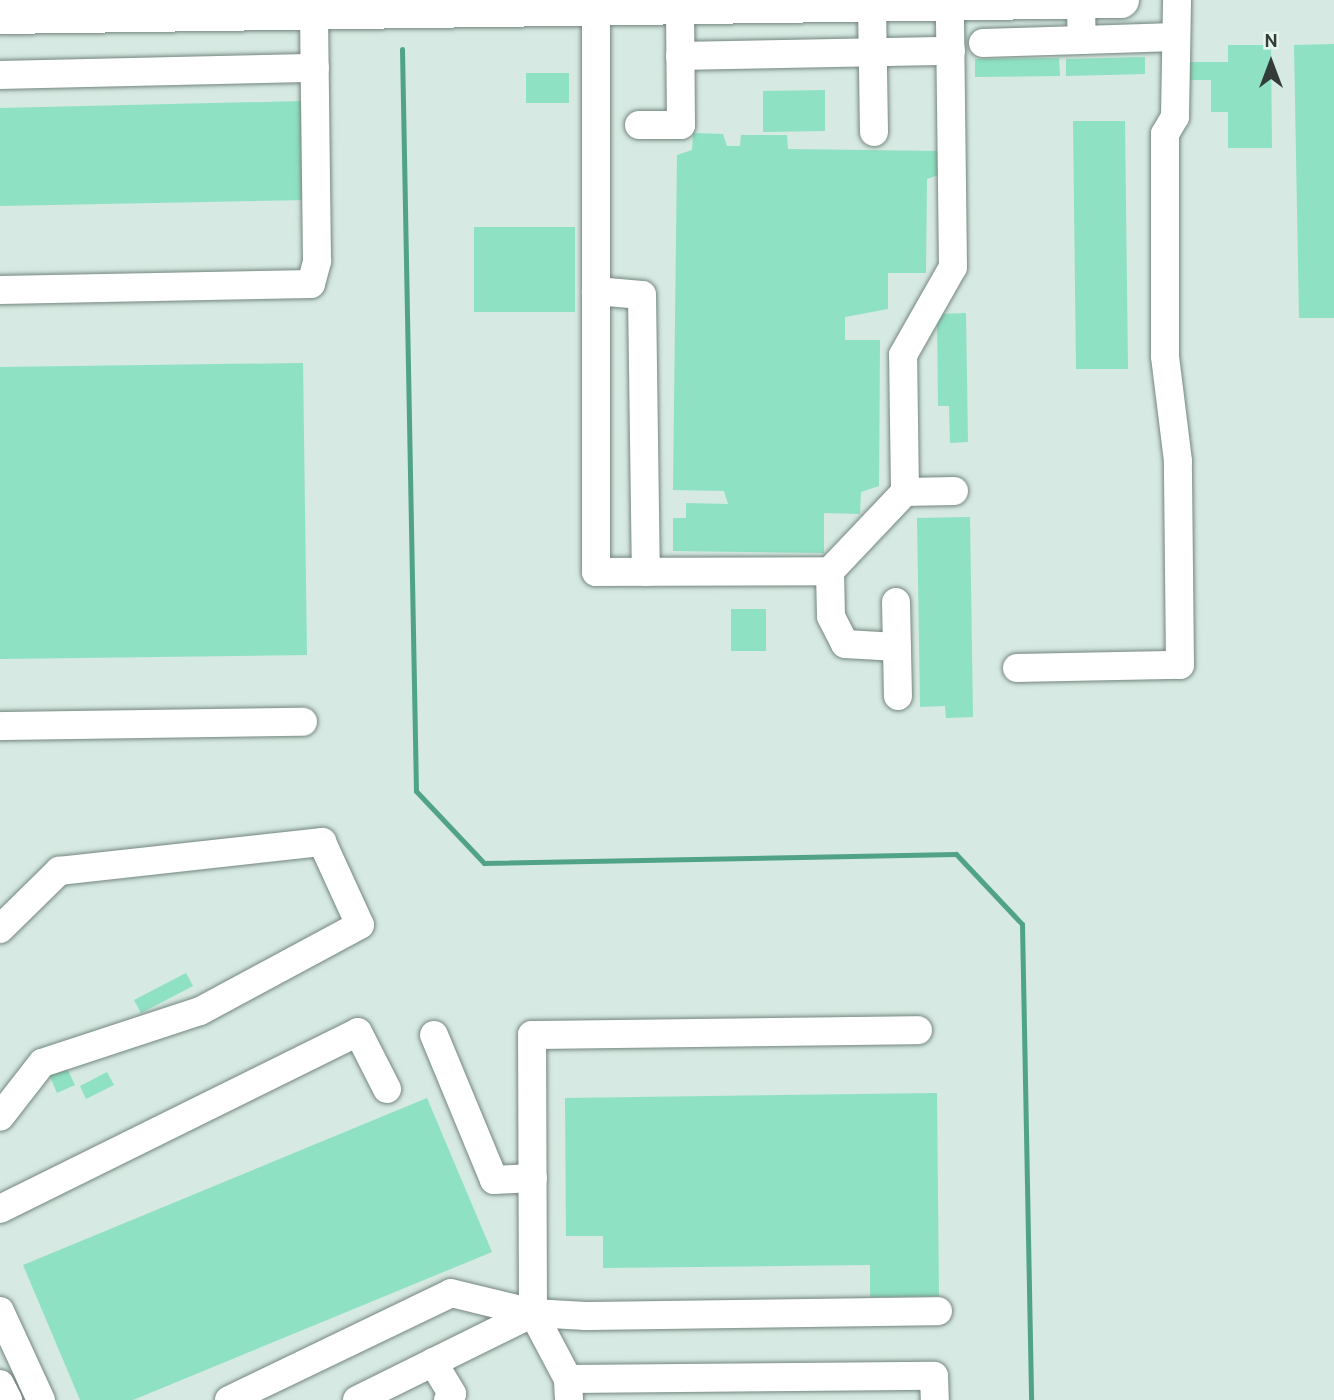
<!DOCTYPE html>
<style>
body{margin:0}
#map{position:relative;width:1334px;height:1400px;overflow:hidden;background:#d6e9e2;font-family:Overpass,sans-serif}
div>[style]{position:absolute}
.stream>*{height:5px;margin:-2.5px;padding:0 2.5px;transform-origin:2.5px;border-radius:2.5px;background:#51a388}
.building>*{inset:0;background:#8ee1c3}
.roads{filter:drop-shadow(0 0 2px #74867f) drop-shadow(0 0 2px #74867f)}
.minor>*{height:28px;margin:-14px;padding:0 14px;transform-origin:14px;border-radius:14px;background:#fff}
.major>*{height:35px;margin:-17.5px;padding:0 17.5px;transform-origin:17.5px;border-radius:17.5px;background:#fff}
span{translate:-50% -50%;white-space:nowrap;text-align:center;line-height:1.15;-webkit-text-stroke:6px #e3f7ef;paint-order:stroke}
.north{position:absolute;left:1236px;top:28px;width:70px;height:70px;-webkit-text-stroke:5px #e3f7ef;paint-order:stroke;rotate:0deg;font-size:19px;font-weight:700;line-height:28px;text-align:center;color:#343c39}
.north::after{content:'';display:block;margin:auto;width:24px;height:32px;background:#343c39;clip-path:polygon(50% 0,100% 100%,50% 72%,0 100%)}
</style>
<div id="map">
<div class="stream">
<div style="left:402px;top:49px;width:742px;rotate:88.92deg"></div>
<div style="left:416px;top:791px;width:99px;rotate:46.6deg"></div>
<div style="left:484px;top:863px;width:472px;rotate:-1.1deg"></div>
<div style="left:956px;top:854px;width:96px;rotate:46.7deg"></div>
<div style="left:1022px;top:924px;width:476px;rotate:88.9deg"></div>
</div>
<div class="building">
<div style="clip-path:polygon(1334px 44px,1334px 318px,1299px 318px,1294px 45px)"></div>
<div style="clip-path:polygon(1228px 45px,1271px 45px,1272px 148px,1228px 148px,1228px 112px,1211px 112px,1211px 80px,1186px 80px,1186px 62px,1228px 62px)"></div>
<div style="clip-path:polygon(1145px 57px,1145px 74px,1066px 76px,1066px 59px)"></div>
<div style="clip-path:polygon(1059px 58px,1060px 76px,975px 77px,975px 59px)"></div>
<div style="clip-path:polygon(526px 73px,569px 73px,569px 103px,526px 103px)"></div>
<div style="clip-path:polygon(825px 90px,825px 131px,763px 132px,763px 91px)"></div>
<div style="clip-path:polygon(304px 101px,306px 200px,0 206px,0 108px)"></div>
<div style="clip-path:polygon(1073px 121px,1125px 121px,1128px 369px,1076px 369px)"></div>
<div style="clip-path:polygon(693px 133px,723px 134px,727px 146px,740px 146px,741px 135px,787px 135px,788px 149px,941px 151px,941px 174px,927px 179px,926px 273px,888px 273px,888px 309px,845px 317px,845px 340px,880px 340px,879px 486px,861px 492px,860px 514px,824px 513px,824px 553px,673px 551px,673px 518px,686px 518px,686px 503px,728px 504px,724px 491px,673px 490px,677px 155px,692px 150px)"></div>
<div style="clip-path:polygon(474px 227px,575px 227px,575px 312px,474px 312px)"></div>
<div style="clip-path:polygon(966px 313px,968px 442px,950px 443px,949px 406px,938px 406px,937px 314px)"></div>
<div style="clip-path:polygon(303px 363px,307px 655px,0 659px,0 367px)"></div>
<div style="clip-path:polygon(970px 517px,973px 717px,946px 718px,945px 706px,920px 707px,917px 518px)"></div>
<div style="clip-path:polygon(731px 609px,766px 609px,766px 651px,731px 651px)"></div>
<div style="clip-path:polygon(186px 973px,193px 986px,141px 1013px,134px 1000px)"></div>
<div style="clip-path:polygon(66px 1066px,75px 1085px,57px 1093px,49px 1074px)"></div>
<div style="clip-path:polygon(107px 1072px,114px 1085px,86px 1099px,80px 1086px)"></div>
<div style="clip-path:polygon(937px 1093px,939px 1296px,870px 1297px,870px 1265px,603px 1268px,603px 1236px,566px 1236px,565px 1098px)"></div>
<div style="clip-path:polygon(427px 1098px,492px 1252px,133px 1400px,80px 1400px,23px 1265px)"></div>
</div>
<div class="roads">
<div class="minor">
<div style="left:1081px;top:1px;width:39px;rotate:89deg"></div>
<div style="left:1082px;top:40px;width:93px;rotate:-1.8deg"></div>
<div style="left:872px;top:5px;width:127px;rotate:89.1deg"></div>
<div style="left:596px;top:7px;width:565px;rotate:90deg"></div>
<div style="left:596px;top:572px;width:234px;rotate:-0.2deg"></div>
<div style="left:983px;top:43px;width:99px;rotate:-1.7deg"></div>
<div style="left:680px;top:56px;width:271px;rotate:-1.1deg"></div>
<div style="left:0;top:75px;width:315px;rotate:-1.3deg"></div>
<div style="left:639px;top:125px;width:42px"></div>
<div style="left:681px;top:125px;width:119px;rotate:-90.5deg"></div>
<div style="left:0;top:290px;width:311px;rotate:-1.1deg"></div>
<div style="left:311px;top:284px;width:24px;rotate:-75deg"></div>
<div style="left:317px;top:261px;width:249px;rotate:-90.7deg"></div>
<div style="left:596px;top:291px;width:46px;rotate:5deg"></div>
<div style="left:642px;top:295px;width:277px;rotate:89.2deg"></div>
<div style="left:905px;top:492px;width:49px;rotate:-1.2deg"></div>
<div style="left:896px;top:602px;width:94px;rotate:88.8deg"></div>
<div style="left:897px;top:647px;width:52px;rotate:-176.7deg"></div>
<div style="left:845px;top:644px;width:31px;rotate:-117deg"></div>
<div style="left:831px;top:616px;width:45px;rotate:-91.3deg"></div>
<div style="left:830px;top:571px;width:109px;rotate:-46.5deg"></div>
<div style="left:905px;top:492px;width:137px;rotate:-90.8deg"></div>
<div style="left:903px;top:355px;width:101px;rotate:-60.4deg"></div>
<div style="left:953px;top:267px;width:263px;rotate:-90.7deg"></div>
<div style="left:1017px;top:668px;width:163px;rotate:-1.1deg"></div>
<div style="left:1180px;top:665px;width:204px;rotate:-90.6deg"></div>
<div style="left:1178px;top:461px;width:106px;rotate:-97.1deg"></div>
<div style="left:1165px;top:356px;width:222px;rotate:-90deg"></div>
<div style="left:1165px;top:134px;width:20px;rotate:-60deg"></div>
<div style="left:1175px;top:117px;width:117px;rotate:-89deg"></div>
<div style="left:0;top:726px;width:303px;rotate:-0.8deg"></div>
<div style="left:0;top:929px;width:83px;rotate:-44.5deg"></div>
<div style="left:59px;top:871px;width:265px;rotate:-6.3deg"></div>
<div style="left:322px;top:842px;width:91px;rotate:65.4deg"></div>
<div style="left:360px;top:925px;width:182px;rotate:151.7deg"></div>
<div style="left:200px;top:1011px;width:166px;rotate:161.8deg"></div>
<div style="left:42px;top:1063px;width:68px;rotate:127.9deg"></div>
<div style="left:434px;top:1035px;width:157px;rotate:67.5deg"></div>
<div style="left:494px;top:1180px;width:39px;rotate:-3deg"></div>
<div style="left:0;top:1209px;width:399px;rotate:-26.3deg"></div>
<div style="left:358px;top:1032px;width:64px;rotate:63deg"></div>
<div style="left:0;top:1311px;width:98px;rotate:65.3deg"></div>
<div style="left:433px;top:1362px;width:37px;rotate:59deg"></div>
<div style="left:452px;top:1394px;width:7px;rotate:124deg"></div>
<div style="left:568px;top:1379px;width:366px;rotate:-0.5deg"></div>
<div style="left:934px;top:1376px;width:24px;rotate:88deg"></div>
<div style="left:0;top:1384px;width:18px;rotate:63deg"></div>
<div style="left:229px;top:1400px;width:246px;rotate:-25.7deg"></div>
<div style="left:451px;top:1293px;width:84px;rotate:13.7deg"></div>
<div style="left:533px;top:1313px;width:53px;rotate:3.2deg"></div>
<div style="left:586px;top:1316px;width:352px;rotate:-0.8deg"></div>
<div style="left:357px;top:1400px;width:196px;rotate:-26.3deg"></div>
<div style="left:569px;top:1400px;width:21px;rotate:-93deg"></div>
<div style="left:568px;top:1379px;width:75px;rotate:-117.9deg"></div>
<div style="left:533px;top:1313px;width:278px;rotate:-90.2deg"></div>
<div style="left:532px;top:1035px;width:386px;rotate:-0.7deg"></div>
</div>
<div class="major">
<div style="left:0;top:16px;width:1121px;rotate:-0.82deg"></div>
</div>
</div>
<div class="north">N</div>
</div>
